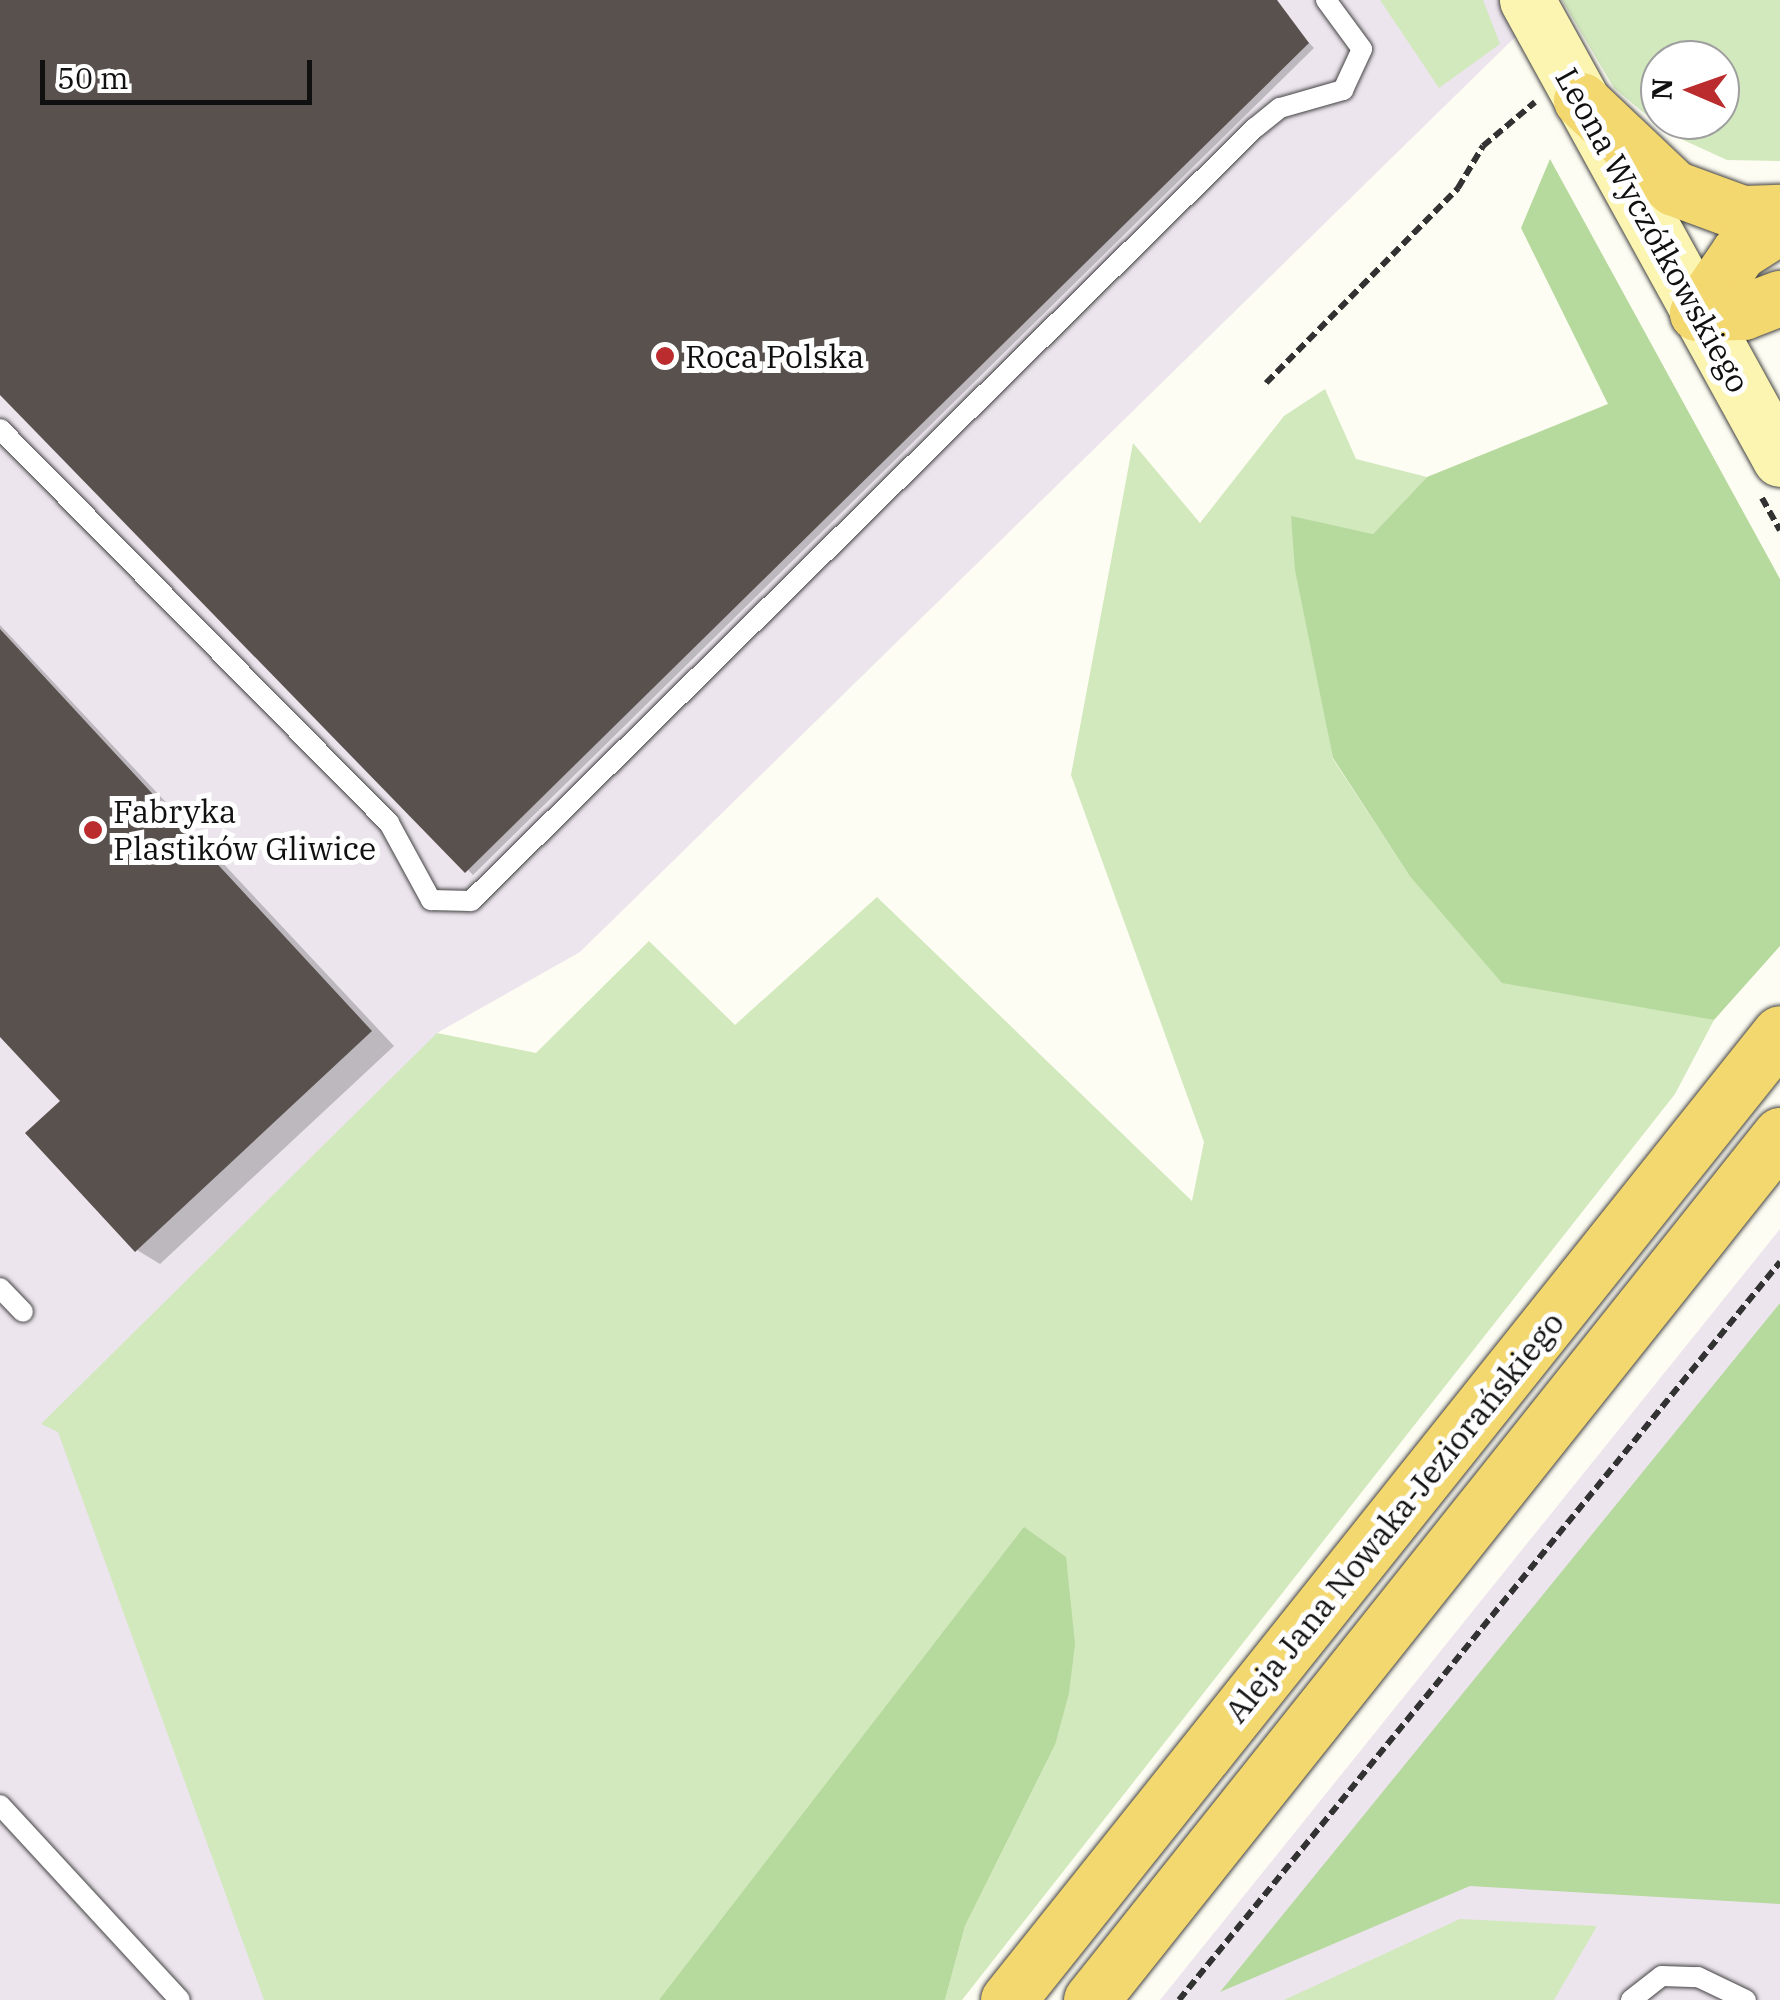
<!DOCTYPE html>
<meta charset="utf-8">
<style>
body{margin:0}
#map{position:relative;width:1780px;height:2000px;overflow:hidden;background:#fefdf3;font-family:"IBM Plex Serif",serif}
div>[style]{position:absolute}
.industrial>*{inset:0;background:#ede5ee}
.green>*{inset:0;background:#d2e8bd}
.forest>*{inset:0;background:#b6d99d}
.shadow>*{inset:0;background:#0003}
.building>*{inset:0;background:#58514d}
.path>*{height:6px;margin-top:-3px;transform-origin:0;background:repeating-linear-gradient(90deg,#323232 0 10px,transparent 0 15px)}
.roads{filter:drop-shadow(0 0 2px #434343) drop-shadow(0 0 2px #434343)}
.lane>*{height:20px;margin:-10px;padding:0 10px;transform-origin:10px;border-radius:10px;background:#fff}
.secondary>*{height:55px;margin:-27.5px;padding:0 27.5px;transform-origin:27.5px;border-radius:27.5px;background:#fbf5b1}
.primary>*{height:55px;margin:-27.5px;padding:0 27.5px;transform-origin:27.5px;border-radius:27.5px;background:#f3d76f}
.dots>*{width:28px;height:28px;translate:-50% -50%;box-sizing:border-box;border:5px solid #fff;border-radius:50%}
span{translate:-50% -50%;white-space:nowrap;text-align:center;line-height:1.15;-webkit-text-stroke:10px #fff;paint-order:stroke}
.street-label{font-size:32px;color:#101010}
.poi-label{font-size:32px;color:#101010}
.left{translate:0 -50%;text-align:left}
.north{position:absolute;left:1640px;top:40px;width:100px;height:100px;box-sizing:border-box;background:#fff;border:2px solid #9f9f9f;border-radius:50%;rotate:272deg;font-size:28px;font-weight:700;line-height:40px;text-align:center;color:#101010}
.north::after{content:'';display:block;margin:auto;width:35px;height:45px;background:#bb2c2f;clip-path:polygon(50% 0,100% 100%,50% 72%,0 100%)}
.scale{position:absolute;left:40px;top:60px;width:272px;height:45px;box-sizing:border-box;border:5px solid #101010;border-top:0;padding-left:12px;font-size:30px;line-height:35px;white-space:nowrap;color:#101010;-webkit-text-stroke:8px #fff;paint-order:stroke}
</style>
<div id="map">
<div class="industrial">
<div style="clip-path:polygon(0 0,1553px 0,580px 952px,437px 1033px,266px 2000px,0 2000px)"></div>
<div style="clip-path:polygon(1780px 1229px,1780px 2000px,1160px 2000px)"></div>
</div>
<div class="green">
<div style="clip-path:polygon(1380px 0,1483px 0,1500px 44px,1439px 88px)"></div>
<div style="clip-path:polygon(evenodd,1562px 0,1780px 0,1780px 161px,1727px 160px,1668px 133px,1614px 88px,1562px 0,1660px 60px,1720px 60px,1720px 120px,1660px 120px,1660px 60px)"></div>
<div style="clip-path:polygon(1325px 389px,1356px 459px,1427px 477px,1373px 534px,1291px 517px,1333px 759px,1409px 875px,1624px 1002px,1714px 1020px,1675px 1094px,962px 2000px,945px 2000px,965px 1926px,1055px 1745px,659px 2000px,264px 2000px,58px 1432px,41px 1424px,437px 1033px,536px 1053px,649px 941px,735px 1025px,877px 897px,1192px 1201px,1204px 1142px,1071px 775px,1133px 443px,1200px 523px,1284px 416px)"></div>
<div style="clip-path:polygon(1460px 1919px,1597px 1926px,1554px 2000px,1284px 2000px)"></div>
</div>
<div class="forest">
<div style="clip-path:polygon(1550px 159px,1780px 579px,1780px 946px,1714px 1020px,1502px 983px,1409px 875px,1333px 758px,1295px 570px,1291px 516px,1373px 534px,1427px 477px,1608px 404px,1521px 228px)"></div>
<div style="clip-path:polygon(1780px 1303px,1780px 1904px,1470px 1886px,1220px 1992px)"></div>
<div style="clip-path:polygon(1024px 1527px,1066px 1557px,1075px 1644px,1069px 1693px,1055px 1745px,965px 1926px,945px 2000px,659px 2000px)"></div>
</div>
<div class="shadow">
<div style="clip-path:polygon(0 0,1269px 0,1314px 48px,473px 875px,0 391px)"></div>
<div style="clip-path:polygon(0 625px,394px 1046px,160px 1264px,137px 1250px,63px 1102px,0 1033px)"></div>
</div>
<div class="building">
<div style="clip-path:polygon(0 0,1277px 0,1309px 43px,465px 873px,0 395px)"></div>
<div style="clip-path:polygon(0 629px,372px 1031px,135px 1252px,25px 1133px,60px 1101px,0 1037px)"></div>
</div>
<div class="path">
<div style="left:1266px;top:383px;width:274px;rotate:-45.4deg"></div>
<div style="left:1458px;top:188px;width:49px;rotate:-59.2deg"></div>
<div style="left:1483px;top:146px;width:68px;rotate:-40.2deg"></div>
<div style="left:1762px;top:498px;width:37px;rotate:61deg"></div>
<div style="left:1179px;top:2000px;width:952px;rotate:-50.84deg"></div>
</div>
<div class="roads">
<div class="lane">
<div style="left:0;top:429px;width:554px;rotate:45.37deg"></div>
<div style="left:389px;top:823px;width:88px;rotate:61.4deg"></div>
<div style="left:431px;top:900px;width:40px;rotate:1.4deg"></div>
<div style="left:471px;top:901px;width:1101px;rotate:-44.6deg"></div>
<div style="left:1255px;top:128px;width:32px;rotate:-39deg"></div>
<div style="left:1280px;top:108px;width:66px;rotate:-15.9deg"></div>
<div style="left:1343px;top:90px;width:45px;rotate:-65.1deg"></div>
<div style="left:1362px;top:49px;width:61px;rotate:-126.3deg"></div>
<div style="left:0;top:1288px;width:33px;rotate:46deg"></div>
<div style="left:0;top:1805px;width:265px;rotate:47.3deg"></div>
<div style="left:1631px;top:2000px;width:39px;rotate:-38deg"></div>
<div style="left:1662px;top:1976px;width:36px;rotate:2deg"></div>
<div style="left:1698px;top:1977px;width:53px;rotate:25.6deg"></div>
</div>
<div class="secondary">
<div style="left:1527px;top:0;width:524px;rotate:61.14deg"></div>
</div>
<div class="primary">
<div style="left:1581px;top:100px;width:128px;rotate:43.4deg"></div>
<div style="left:1674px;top:188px;width:72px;rotate:20.2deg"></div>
<div style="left:1742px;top:213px;width:38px;rotate:-2deg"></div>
<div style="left:1780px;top:226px;width:49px;rotate:147.6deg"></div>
<div style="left:1739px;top:252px;width:74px;rotate:124.5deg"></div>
<div style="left:1697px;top:313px;width:46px;rotate:-1.2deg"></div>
<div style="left:1743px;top:312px;width:40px;rotate:-21deg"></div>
<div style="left:1008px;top:2000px;width:1237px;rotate:-51.4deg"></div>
<div style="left:1091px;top:2000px;width:1106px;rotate:-51.46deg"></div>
</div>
</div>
<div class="dots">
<div style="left:665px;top:356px;background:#bb2c2f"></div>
<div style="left:93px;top:830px;background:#bb2c2f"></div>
</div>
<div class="street-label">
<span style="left:1653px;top:230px;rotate:61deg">Leona Wyczółkowskiego</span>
<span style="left:1394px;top:1517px;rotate:-51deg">Aleja Jana Nowaka-Jeziorańskiego</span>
</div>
<div class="poi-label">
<span class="left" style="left:685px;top:356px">Roca Polska</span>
<span class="left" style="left:113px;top:830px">Fabryka<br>Plastików Gliwice</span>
</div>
<div class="north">N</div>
<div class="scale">50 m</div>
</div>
